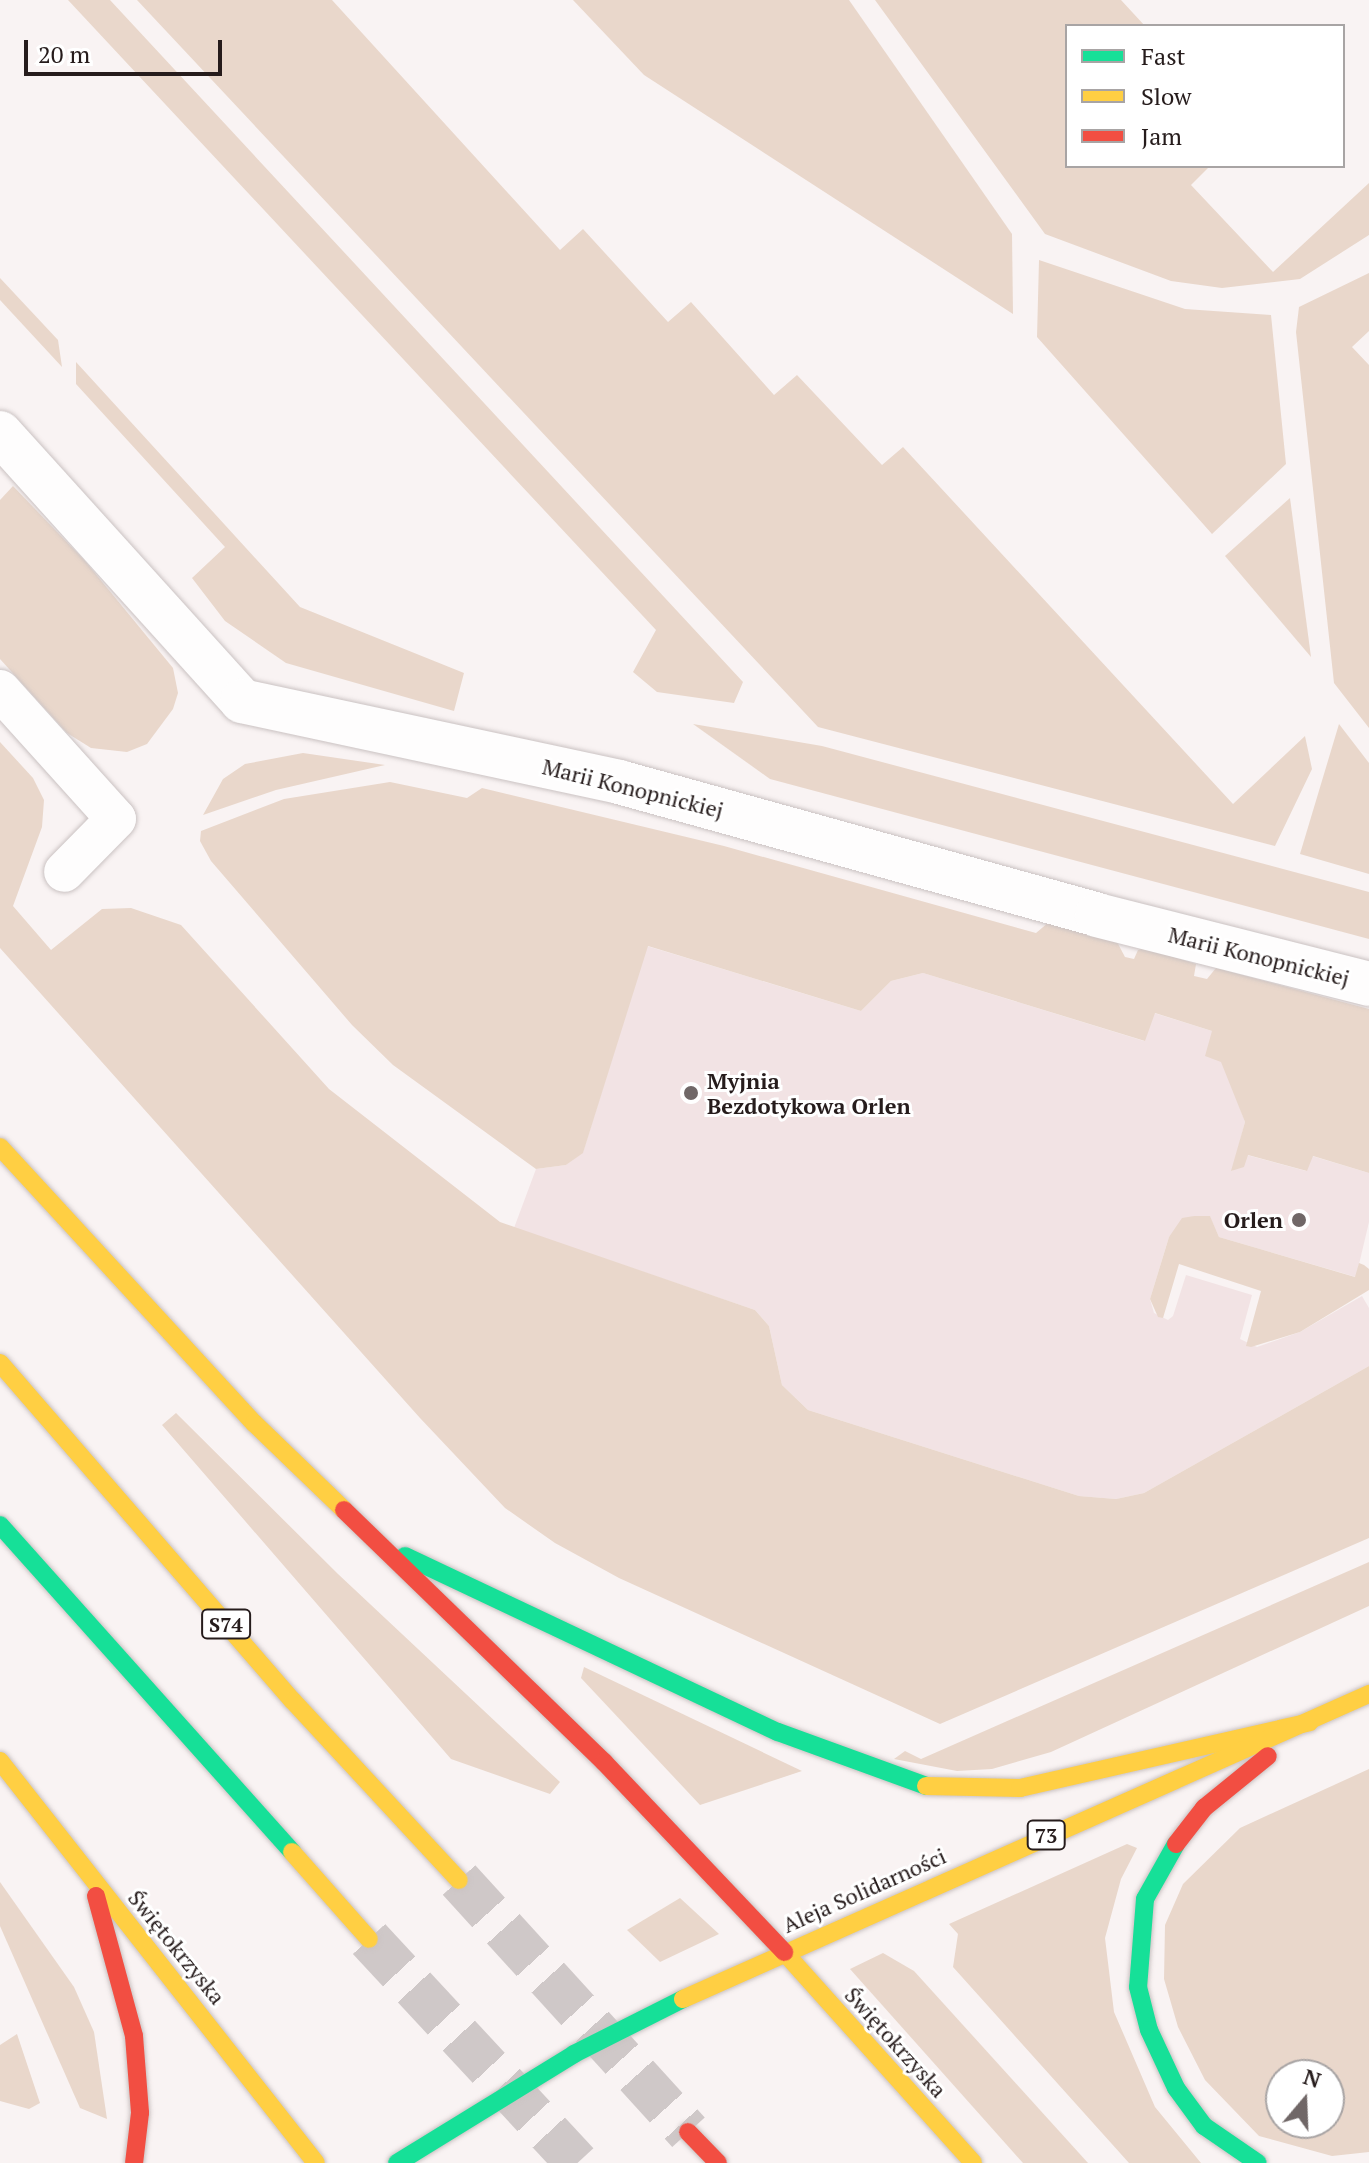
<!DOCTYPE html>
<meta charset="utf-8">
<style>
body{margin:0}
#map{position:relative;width:1369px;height:2163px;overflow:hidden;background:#f9f3f3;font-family:"PT Serif",serif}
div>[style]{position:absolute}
.built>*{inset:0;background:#f2e3e4}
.green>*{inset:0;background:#e9d7cb}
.highway-tunnel>*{height:44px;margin-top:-22px;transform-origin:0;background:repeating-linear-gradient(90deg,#cfc8c8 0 44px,transparent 0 66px)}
.roads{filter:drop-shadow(0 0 2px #cac2c2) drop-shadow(0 0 2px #cac2c2)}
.lane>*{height:40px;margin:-20px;padding:0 20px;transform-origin:20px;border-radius:20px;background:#fefdfd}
.street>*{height:44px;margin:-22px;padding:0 22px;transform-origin:22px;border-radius:22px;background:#fefdfd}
.fast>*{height:18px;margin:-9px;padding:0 9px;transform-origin:9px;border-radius:9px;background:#16e098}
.slow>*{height:18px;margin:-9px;padding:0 9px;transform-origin:9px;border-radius:9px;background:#ffcf43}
.jam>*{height:18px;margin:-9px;padding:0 9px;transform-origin:9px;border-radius:9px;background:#f24e42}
.dots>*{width:22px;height:22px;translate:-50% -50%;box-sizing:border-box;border:4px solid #fff;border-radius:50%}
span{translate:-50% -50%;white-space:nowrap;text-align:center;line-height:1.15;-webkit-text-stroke:6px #fff;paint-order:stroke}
.shield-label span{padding:2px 6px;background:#fff;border:2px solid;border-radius:6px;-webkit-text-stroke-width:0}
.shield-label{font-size:20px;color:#261c1c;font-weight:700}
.street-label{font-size:22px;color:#261c1c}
.poi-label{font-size:22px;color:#261c1c;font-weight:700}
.left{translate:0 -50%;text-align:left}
.right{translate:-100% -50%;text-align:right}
.legend{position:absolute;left:1065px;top:24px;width:280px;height:144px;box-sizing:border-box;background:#fff;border:2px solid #a8a4a4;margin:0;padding:10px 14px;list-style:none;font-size:24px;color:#261c1c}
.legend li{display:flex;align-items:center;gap:16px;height:40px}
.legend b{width:40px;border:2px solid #a8a4a4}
.north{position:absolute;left:1265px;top:2059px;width:80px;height:80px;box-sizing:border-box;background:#fff;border:2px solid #a8a4a4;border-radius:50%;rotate:19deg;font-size:22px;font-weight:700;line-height:32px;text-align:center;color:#261c1c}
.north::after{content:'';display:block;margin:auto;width:28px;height:36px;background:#706767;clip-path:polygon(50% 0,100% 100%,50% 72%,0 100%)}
.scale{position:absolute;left:24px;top:40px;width:198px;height:36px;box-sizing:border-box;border:4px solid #261c1c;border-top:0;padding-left:10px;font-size:24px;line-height:28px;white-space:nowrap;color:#261c1c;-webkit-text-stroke:6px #fff;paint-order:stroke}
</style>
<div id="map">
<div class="built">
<div style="clip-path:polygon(647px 946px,861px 1011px,891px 981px,923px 973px,1144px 1041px,1154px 1013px,1212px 1031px,1245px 1122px,1232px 1171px,1247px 1155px,1306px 1171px,1312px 1156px,1369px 1173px,1369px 1222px,1356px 1277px,1219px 1237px,1210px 1217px,1194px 1216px,1169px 1237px,1150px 1299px,1154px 1313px,1168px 1320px,1173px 1316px,1186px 1275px,1252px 1295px,1240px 1339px,1257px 1347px,1300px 1332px,1362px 1296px,1369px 1308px,1369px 1366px,1144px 1493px,1116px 1499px,1079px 1496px,808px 1410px,782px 1385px,769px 1326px,755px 1310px,514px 1228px,536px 1169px,566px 1165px,583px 1152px)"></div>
</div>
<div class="green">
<div style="clip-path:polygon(68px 0,110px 0,743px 682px,734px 703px,657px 692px,633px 672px,656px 630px)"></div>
<div style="clip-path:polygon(137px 0,332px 0,560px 250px,583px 229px,668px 322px,691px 302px,774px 395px,797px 375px,882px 465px,903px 447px,1233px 804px,1305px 736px,1312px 769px,1275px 846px,818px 727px)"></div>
<div style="clip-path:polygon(573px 0,849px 0,1012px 234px,1013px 314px,644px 75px)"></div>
<div style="clip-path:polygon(875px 0,1121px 0,1145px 26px,1067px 26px,1067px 166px,1210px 166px,1191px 185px,1273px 272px,1369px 183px,1369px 235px,1300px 279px,1222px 288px,1171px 281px,1045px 234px)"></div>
<div style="clip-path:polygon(1039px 260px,1185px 309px,1271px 315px,1286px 464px,1212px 534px,1037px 337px)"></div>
<div style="clip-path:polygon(1369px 273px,1369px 331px,1352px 347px,1369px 365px,1369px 728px,1334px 683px,1296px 332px,1299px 307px)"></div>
<div style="clip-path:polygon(0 278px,58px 340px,62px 367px,0 300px)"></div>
<div style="clip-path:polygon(76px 362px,300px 607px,464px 673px,454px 711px,286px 663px,225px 621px,192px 578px,225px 547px,76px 384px)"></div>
<div style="clip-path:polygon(13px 486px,85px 561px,173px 668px,178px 693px,173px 709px,147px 744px,127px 752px,91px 748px,67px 733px,0 659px,0 500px)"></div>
<div style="clip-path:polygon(1290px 498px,1311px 657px,1225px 556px)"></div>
<div style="clip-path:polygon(693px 724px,822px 746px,1369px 892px,1369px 939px,770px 779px)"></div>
<div style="clip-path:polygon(1339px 724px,1369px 763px,1369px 874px,1300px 854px)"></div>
<div style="clip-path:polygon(0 742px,33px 778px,44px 800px,42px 827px,13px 906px,51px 950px,102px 909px,131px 908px,181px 925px,329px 1089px,500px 1222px,755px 1310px,769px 1326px,782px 1385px,808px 1410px,1079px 1496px,1116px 1499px,1144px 1493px,1369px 1366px,1369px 1538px,940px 1724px,619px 1578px,555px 1543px,505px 1508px,420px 1418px,0 948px)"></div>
<div style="clip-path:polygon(303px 753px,385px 765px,276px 790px,203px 815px,223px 779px,245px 764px)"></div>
<div style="clip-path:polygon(390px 782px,467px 798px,482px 788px,724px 846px,1036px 933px,1049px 922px,1117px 942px,1125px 957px,1134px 959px,1138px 950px,1145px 948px,1196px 964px,1194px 976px,1207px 979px,1216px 968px,1369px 1009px,1369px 1173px,1313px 1156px,1307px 1171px,1248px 1155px,1244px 1167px,1231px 1171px,1245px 1122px,1221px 1062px,1205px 1056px,1212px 1031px,1155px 1013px,1145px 1041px,923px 973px,891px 981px,861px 1011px,648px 946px,583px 1153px,566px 1165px,536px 1169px,393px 1065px,352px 1025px,211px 861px,200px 841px,201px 831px,284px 799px)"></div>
<div style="clip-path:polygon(1194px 1216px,1210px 1216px,1219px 1237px,1355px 1277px,1359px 1263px,1364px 1265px,1369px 1269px,1369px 1290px,1300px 1332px,1251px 1347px,1246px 1346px,1261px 1291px,1179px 1264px,1163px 1318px,1158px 1317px,1150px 1299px,1169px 1237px,1182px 1218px)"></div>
<div style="clip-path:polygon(176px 1413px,338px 1574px,560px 1782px,550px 1794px,451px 1759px,162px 1425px)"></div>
<div style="clip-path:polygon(1369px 1562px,1369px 1606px,1051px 1752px,992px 1769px,957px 1771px,894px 1759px,905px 1751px,921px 1759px)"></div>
<div style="clip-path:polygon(584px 1667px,802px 1771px,700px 1805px,581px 1678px)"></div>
<div style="clip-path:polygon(evenodd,1369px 1769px,1369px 2152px,1332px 2156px,1259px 2136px,1205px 2080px,1178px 2027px,1164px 1979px,1165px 1925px,1183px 1884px,1240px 1828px,1369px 1769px,1281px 2075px,1329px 2075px,1329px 2123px,1281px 2123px,1281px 2075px)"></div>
<div style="clip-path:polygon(1127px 1844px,1137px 1848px,1121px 1879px,1105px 1938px,1114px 2012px,1155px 2107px,1201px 2163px,1129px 2163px,953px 1967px,958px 1934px,949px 1924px)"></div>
<div style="clip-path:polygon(0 1882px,74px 1987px,94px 2032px,107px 2119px,80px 2108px,0 1926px)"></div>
<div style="clip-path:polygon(680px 1898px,719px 1934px,660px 1962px,627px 1930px)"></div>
<div style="clip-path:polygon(883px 1953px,914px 1971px,1088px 2163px,1023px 2163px,850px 1969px)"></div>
<div style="clip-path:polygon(17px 2034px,40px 2103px,29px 2109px,0 2101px,0 2045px)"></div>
</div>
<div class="highway-tunnel">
<div style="left:459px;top:1880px;width:341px;rotate:47.7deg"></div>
<div style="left:369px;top:1939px;width:306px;rotate:47.1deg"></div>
</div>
<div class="roads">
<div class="lane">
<div style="left:0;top:690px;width:173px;rotate:48deg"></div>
<div style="left:116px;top:819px;width:74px;rotate:134.5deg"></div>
</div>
<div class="street">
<div style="left:0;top:433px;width:361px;rotate:47.9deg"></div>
<div style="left:242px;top:701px;width:386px;rotate:12.1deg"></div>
<div style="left:619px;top:782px;width:496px;rotate:15.5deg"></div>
<div style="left:1097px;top:915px;width:281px;rotate:14.2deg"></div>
</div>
<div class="fast">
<div style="left:0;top:1525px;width:438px;rotate:48.2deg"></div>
<div style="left:405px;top:1556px;width:412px;rotate:25.3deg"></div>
<div style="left:778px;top:1732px;width:158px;rotate:20deg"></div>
<div style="left:1176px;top:1844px;width:63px;rotate:119.4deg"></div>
<div style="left:1145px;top:1899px;width:88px;rotate:94.5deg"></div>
<div style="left:1138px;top:1987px;width:44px;rotate:75.7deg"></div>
<div style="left:1149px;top:2030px;width:64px;rotate:65deg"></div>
<div style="left:1176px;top:2088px;width:47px;rotate:53.6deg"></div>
<div style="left:1204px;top:2126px;width:65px;rotate:34.4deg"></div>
<div style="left:397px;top:2163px;width:208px;rotate:-31.6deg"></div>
<div style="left:574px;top:2054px;width:122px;rotate:-26.8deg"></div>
</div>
<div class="slow">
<div style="left:0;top:1147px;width:375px;rotate:47.4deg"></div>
<div style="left:254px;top:1423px;width:125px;rotate:44deg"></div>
<div style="left:0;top:1363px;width:447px;rotate:49.1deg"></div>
<div style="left:293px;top:1701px;width:244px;rotate:47.2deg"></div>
<div style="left:0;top:1761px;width:511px;rotate:51.83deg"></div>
<div style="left:926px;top:1786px;width:94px;rotate:1.2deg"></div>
<div style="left:1020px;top:1788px;width:297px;rotate:-12.8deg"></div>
<div style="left:292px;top:1852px;width:116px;rotate:48.5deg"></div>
<div style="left:784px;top:1952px;width:283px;rotate:48.1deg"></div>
<div style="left:683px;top:1999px;width:751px;rotate:-23.97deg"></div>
</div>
<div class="jam">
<div style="left:344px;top:1510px;width:362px;rotate:44.1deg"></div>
<div style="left:604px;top:1762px;width:262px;rotate:46.5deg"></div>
<div style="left:1176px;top:1844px;width:46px;rotate:-52.1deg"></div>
<div style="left:1204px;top:1808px;width:82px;rotate:-39.1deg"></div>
<div style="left:96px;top:1896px;width:145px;rotate:74.8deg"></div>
<div style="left:134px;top:2036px;width:77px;rotate:85.5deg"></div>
<div style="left:140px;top:2113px;width:50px;rotate:96.8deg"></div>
<div style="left:688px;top:2132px;width:43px;rotate:45.9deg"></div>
</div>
</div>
<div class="dots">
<div style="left:691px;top:1093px;background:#706767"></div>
<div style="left:1299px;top:1220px;background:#706767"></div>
</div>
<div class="shield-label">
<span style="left:226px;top:1624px">S74</span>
<span style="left:1046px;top:1835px">73</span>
</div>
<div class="street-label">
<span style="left:633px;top:788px;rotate:14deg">Marii Konopnickiej</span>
<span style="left:1259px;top:956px;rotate:14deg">Marii Konopnickiej</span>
<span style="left:864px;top:1890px;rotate:-24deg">Aleja Solidarności</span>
<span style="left:177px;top:1947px;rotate:51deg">Świętokrzyska</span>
<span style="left:896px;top:2042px;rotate:48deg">Świętokrzyska</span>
</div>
<div class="poi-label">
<span class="left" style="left:707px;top:1093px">Myjnia<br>Bezdotykowa Orlen</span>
<span class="right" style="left:1283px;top:1220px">Orlen</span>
</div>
<ul class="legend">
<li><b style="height:10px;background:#16e098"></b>Fast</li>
<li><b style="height:10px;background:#ffcf43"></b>Slow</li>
<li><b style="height:10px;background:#f24e42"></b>Jam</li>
</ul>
<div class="north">N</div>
<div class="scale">20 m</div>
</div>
